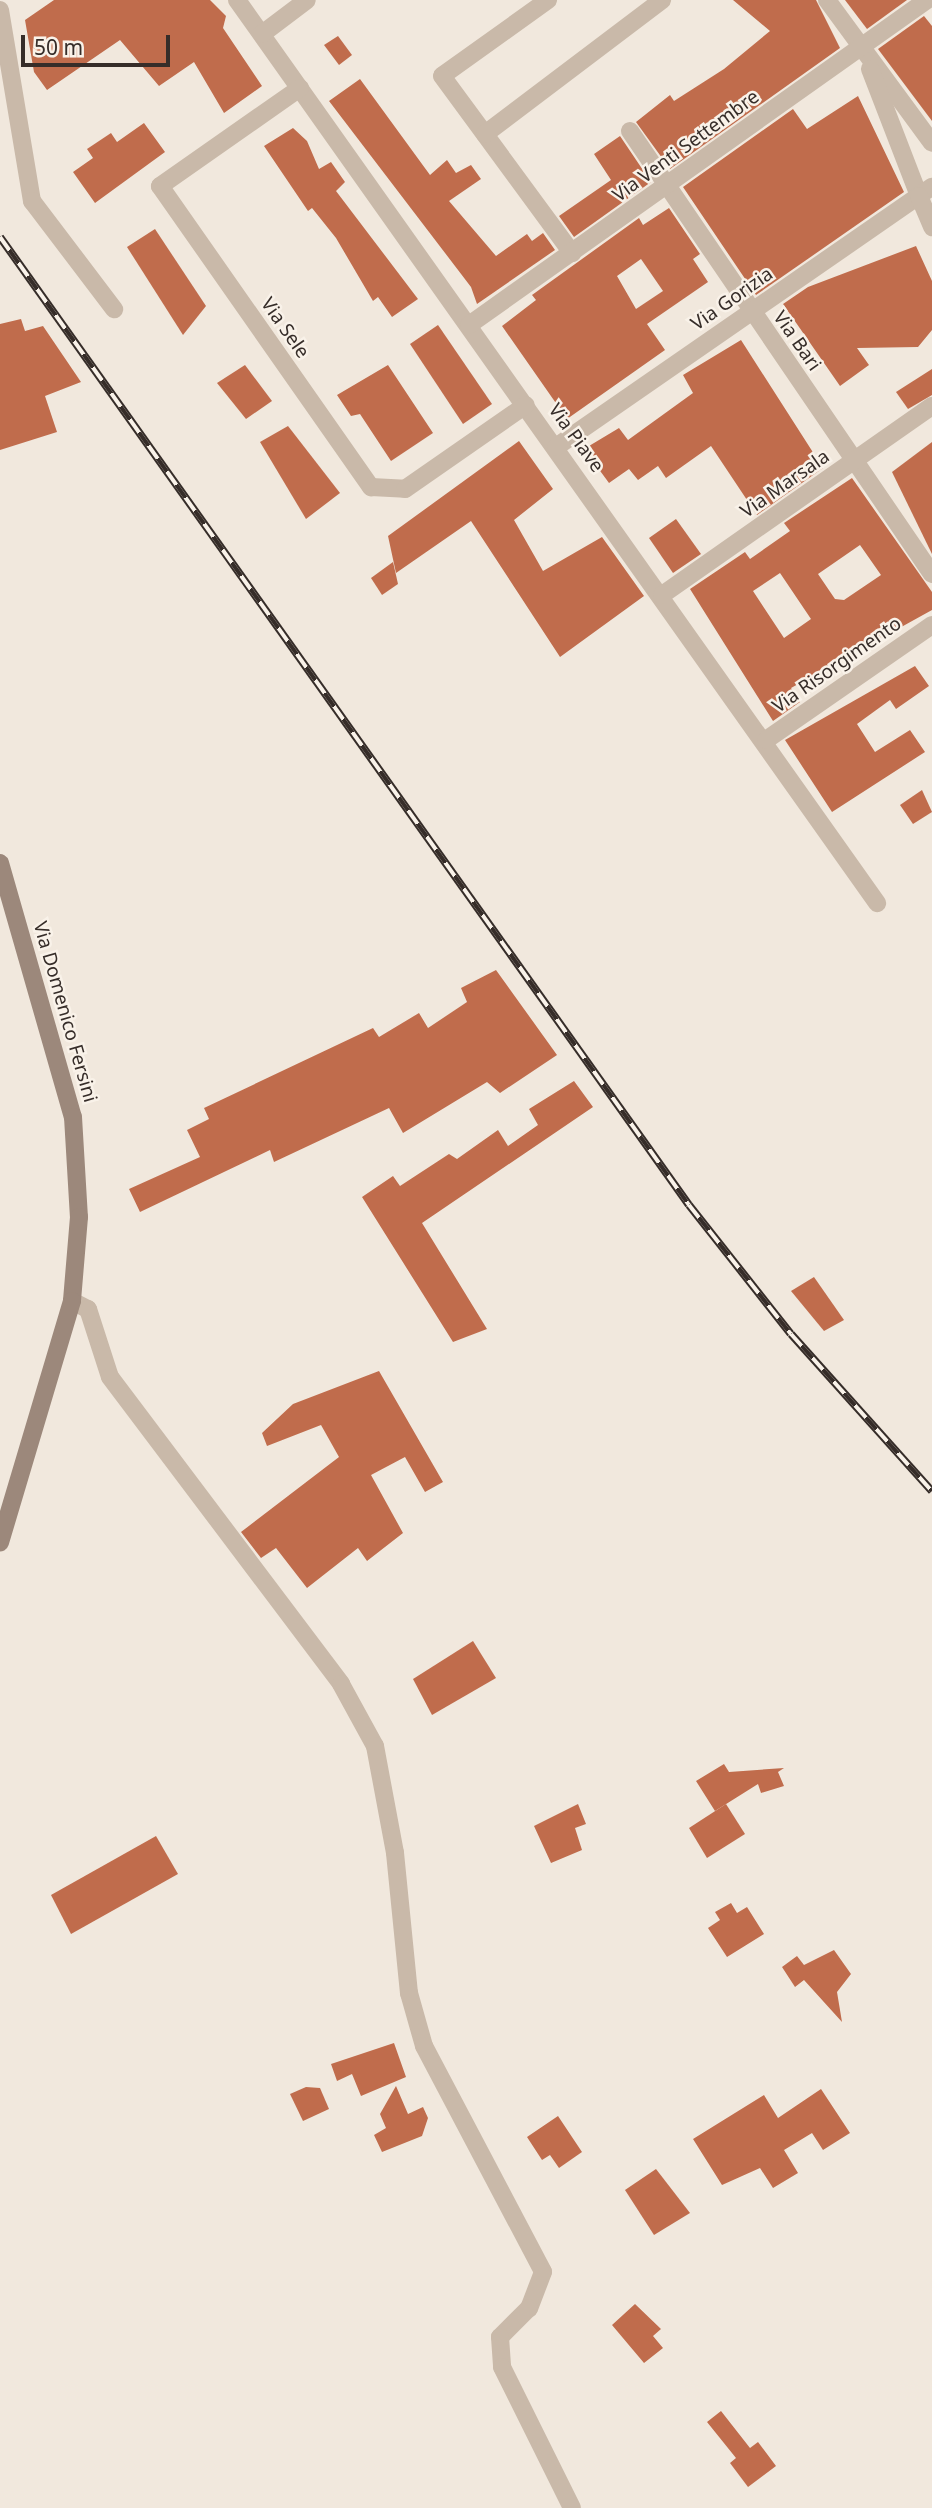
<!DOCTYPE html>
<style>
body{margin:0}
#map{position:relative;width:932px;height:2508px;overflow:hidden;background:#f1e8dd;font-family:"Noto Sans",sans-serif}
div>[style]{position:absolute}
.building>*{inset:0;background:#c06c4c}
.minor>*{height:18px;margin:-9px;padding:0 9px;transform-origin:9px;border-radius:9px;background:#c9b9a9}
.tertiary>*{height:18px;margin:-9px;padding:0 9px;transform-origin:9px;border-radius:9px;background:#c9b9a9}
.secondary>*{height:18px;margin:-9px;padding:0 9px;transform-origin:9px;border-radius:9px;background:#9c887b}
.rail>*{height:8px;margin-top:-4px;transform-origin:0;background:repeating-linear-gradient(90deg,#f9f2e9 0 16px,#362d29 0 32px);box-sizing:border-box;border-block:2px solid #362d29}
span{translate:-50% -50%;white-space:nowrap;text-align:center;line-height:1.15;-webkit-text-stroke:5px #f9f2e9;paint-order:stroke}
.street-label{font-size:19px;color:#362d29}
.scale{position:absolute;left:21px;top:35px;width:149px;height:32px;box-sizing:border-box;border:4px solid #362d29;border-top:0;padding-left:9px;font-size:21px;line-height:24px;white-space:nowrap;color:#362d29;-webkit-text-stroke:5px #f9f2e9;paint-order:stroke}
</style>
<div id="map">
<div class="building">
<div style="clip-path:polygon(54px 0,210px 0,226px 16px,223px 28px,262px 86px,224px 113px,194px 62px,159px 86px,120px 40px,47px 90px,34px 72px,25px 20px)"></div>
<div style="clip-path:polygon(733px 0,816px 0,840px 48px,670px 169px,636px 122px,670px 95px,674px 101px,724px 69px,770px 31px)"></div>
<div style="clip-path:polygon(845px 0,907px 0,867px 29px)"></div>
<div style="clip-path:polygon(924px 16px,932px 26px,932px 121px,878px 49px)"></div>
<div style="clip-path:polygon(338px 36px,352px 55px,339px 65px,324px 45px)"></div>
<div style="clip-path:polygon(360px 79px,430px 175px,447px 160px,456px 173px,471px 165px,481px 179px,449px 201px,496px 256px,527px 234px,532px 241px,543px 233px,555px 250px,477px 304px,471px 287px,329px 101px)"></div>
<div style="clip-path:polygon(858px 96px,904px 192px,756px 295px,683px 187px,793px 109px,807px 129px)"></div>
<div style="clip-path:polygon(144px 123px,165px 152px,95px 203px,73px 172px,93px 158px,87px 149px,111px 133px,117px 142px)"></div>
<div style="clip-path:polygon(293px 128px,307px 141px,319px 169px,331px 162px,345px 182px,336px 191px,418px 299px,392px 317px,378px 297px,373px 301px,336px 238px,312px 208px,308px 211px,264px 146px)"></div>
<div style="clip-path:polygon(620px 136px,651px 182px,574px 237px,559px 216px,611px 180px,594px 154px)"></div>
<div style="clip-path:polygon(evenodd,669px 208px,700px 254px,693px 259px,708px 282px,647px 324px,665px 350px,567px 419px,502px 326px,536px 300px,532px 295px,639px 218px,643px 225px,669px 208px,641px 259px,663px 291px,636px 309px,617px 276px,641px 259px)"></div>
<div style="clip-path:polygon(155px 229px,206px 306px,183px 335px,127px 247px)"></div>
<div style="clip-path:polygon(916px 246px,932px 281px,932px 330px,918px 347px,857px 348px,869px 365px,840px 386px,783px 304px,808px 287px)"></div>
<div style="clip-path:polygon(21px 319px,25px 331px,43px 326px,81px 382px,45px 396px,57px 432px,0 450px,0 324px)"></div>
<div style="clip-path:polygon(438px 325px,492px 404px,463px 424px,410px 344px)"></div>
<div style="clip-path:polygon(741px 340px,823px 468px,757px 515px,711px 446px,666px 478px,658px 466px,638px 480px,629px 469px,609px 483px,584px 449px,619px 428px,628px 440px,693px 393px,683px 375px)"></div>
<div style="clip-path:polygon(245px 365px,272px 401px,246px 419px,217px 383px)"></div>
<div style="clip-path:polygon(388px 365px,433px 433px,391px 461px,360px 414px,351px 416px,337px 395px)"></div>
<div style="clip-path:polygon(932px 369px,932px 395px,908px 409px,896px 392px)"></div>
<div style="clip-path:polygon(288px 426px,340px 493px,306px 519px,260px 442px)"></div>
<div style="clip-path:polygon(519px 441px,553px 489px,514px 520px,543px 571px,602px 537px,644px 596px,560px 657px,471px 521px,396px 573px,388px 536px)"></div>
<div style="clip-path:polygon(932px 442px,932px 554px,892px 472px)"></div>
<div style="clip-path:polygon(evenodd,852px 478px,932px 592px,932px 610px,791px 688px,800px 702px,773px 721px,690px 589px,745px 552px,750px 559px,790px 531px,784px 523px,852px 478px,860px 545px,881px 575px,844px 600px,835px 599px,818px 574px,860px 545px,852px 478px,780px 573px,811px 619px,784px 638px,753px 591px,780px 573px)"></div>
<div style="clip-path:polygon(676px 519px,701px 554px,673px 573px,649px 538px)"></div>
<div style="clip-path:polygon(393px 562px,398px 584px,382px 595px,371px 578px)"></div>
<div style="clip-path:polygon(915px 666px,929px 686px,896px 709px,890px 700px,857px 724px,875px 752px,910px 730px,925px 752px,832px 812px,785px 740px)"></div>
<div style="clip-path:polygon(922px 790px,932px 812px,913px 824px,900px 805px)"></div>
<div style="clip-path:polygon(496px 970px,557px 1055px,500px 1093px,487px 1082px,403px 1133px,389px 1108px,274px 1162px,270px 1150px,140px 1212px,129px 1189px,200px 1157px,187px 1130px,209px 1119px,204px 1108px,373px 1028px,379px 1037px,419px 1013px,428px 1028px,467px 1002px,461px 988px)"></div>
<div style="clip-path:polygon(574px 1081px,593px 1107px,422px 1223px,487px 1329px,453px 1342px,362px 1197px,393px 1176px,400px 1186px,449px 1154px,457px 1159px,498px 1130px,508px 1146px,538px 1125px,529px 1109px)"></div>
<div style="clip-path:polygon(814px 1277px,844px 1320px,824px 1331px,791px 1291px)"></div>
<div style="clip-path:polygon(379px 1371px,443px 1482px,425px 1492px,405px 1457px,371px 1475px,403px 1533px,367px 1561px,358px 1548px,307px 1588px,276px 1548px,261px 1558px,241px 1532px,339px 1457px,321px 1425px,267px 1446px,262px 1433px,293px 1404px)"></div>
<div style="clip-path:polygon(473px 1641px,496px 1678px,432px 1715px,413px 1679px)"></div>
<div style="clip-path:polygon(724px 1764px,729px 1772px,784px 1768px,778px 1772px,784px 1786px,761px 1793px,758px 1784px,715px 1811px,696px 1781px)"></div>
<div style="clip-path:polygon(578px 1804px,586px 1824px,575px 1828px,582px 1850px,551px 1863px,534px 1826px)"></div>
<div style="clip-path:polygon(726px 1804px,745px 1834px,707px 1858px,689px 1828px)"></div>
<div style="clip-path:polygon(156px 1836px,178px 1874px,71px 1934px,51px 1895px)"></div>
<div style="clip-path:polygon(731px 1903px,737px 1913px,747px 1907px,764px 1934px,727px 1957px,708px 1928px,720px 1920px,715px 1912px)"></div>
<div style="clip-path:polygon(834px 1950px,851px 1974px,837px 1992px,842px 2022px,804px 1980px,795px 1987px,782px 1967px,797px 1956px,804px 1965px)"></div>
<div style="clip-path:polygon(394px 2043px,406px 2077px,361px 2096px,352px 2074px,337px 2081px,331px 2064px)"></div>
<div style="clip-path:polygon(396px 2086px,408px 2114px,423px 2107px,428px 2118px,422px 2136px,382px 2152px,374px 2135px,386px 2128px,380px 2114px)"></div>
<div style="clip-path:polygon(306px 2087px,320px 2088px,329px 2109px,303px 2121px,290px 2094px)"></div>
<div style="clip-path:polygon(821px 2089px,850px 2133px,823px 2150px,812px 2133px,784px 2150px,798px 2173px,773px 2188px,760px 2168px,722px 2185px,693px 2139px,764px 2095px,778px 2118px)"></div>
<div style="clip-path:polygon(558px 2116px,582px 2152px,559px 2168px,550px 2155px,542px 2160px,527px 2137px)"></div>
<div style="clip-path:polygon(656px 2169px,690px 2213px,654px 2235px,625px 2190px)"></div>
<div style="clip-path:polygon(635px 2304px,661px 2329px,653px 2336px,663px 2348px,644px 2363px,612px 2325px)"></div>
<div style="clip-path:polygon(721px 2411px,750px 2448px,758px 2442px,776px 2466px,748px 2487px,730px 2463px,736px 2458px,707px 2422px)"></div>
</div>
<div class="minor">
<div style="left:237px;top:0;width:1107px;rotate:54.67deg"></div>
<div style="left:548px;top:0;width:130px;rotate:144.4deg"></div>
<div style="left:442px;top:76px;width:220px;rotate:53.7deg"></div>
<div style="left:827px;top:0;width:177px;rotate:53.7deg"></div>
<div style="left:0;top:10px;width:194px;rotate:80.5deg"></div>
<div style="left:32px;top:201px;width:136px;rotate:52.8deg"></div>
<div style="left:262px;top:34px;width:56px;rotate:-37.1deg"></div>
<div style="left:870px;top:69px;width:136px;rotate:68.9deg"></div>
<div style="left:300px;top:88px;width:171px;rotate:145deg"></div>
<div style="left:160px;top:186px;width:368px;rotate:55deg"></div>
<div style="left:371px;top:487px;width:34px;rotate:3deg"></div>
<div style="left:405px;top:489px;width:147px;rotate:-34.8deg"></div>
<div style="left:630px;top:131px;width:536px;rotate:55.72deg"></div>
<div style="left:485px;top:134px;width:222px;rotate:-37.1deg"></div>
<div style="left:469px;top:325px;width:562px;rotate:-35.36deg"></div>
<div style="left:556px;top:447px;width:457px;rotate:-34.7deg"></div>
<div style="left:662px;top:595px;width:330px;rotate:-35deg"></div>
<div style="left:766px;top:740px;width:202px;rotate:-34.7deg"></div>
<div style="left:72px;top:1301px;width:18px;rotate:27deg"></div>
<div style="left:88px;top:1309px;width:71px;rotate:72.1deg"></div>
<div style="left:110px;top:1377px;width:384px;rotate:53deg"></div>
<div style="left:341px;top:1684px;width:71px;rotate:61.3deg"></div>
<div style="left:375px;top:1746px;width:109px;rotate:79.4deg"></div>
<div style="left:395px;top:1853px;width:141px;rotate:84.3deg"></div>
<div style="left:409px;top:1993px;width:55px;rotate:74.2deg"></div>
<div style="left:424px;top:2046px;width:255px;rotate:62.2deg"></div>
<div style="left:543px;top:2272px;width:39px;rotate:111deg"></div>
<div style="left:529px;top:2308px;width:41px;rotate:135deg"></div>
<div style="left:500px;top:2337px;width:30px;rotate:86deg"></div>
<div style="left:502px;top:2367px;width:157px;rotate:63.6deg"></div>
</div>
<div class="tertiary">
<div style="left:919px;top:196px;width:34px;rotate:67deg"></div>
</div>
<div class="secondary">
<div style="left:0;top:863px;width:264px;rotate:74deg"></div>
<div style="left:73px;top:1117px;width:100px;rotate:86.6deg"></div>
<div style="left:79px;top:1217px;width:84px;rotate:94.8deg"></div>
<div style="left:72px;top:1301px;width:252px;rotate:106.6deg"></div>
</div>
<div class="rail">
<div style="left:0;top:237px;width:1188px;rotate:54.56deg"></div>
<div style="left:689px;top:1205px;width:164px;rotate:51.7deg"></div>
<div style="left:791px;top:1334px;width:211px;rotate:48.1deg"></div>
</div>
<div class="street-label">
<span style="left:686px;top:146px;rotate:-36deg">Via Venti Settembre</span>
<span style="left:732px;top:299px;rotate:-35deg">Via Gorizia</span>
<span style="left:285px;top:328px;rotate:55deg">Via Sele</span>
<span style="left:797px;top:341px;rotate:55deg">Via Bari</span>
<span style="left:576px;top:438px;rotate:54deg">Via Piave</span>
<span style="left:785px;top:484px;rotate:-35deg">Via Marsala</span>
<span style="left:837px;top:665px;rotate:-35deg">Via Risorgimento</span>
<span style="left:65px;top:1012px;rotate:74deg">Via Domenico Fersini</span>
</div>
<div class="scale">50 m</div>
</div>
